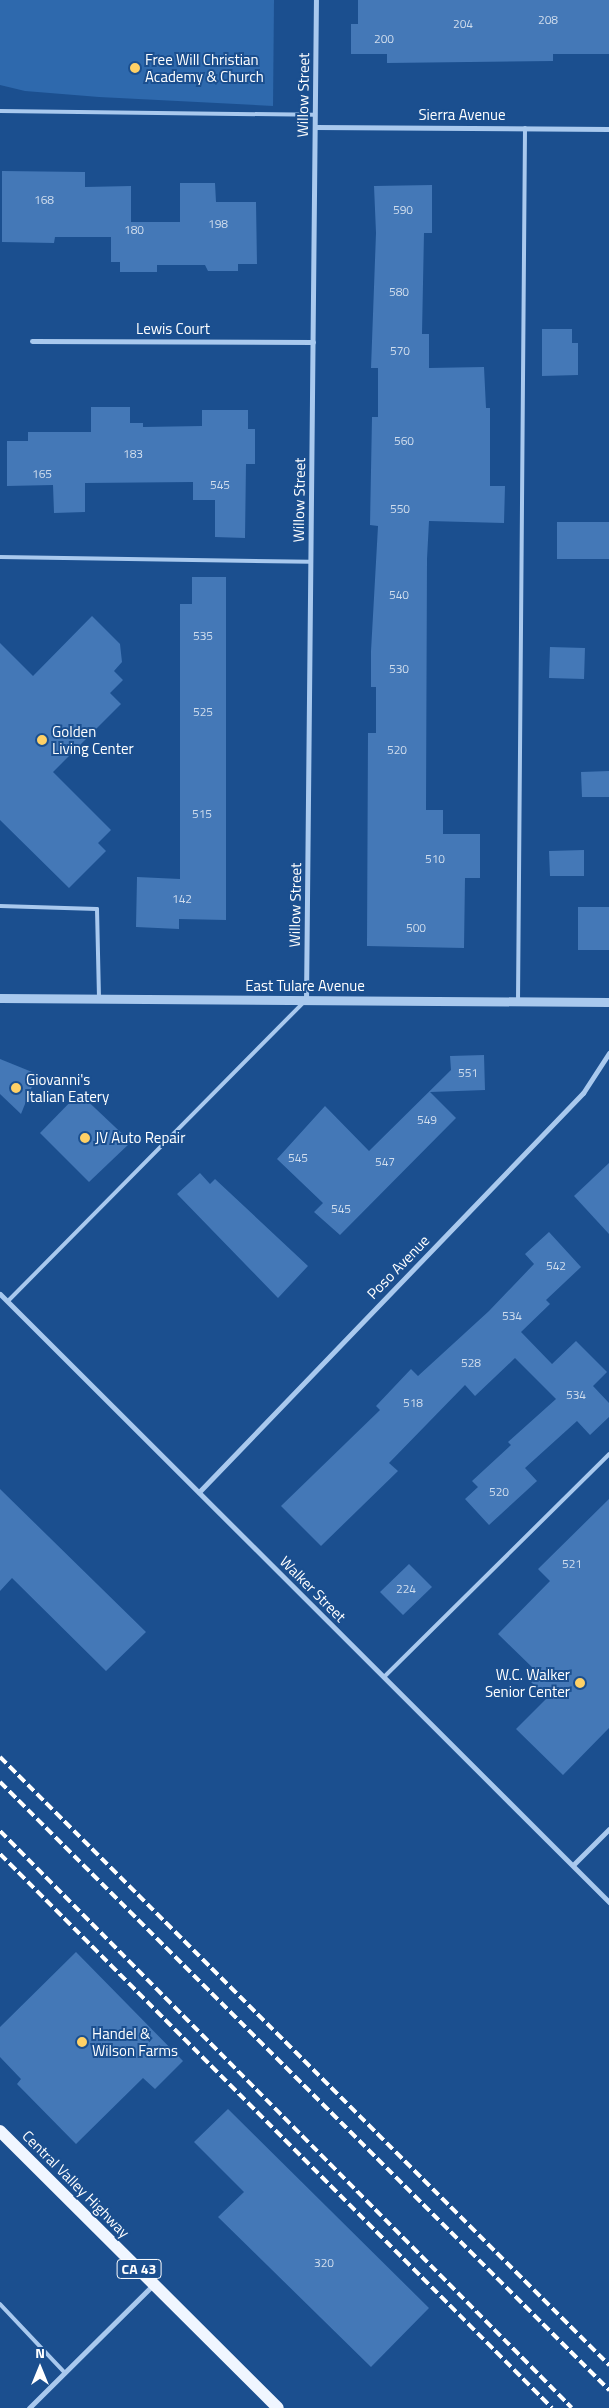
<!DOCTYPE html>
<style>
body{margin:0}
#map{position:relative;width:609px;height:2408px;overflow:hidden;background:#1b4f8f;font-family:"Titillium Web",sans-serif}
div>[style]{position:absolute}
.green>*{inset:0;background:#2e69ad}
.building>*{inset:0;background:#4478b7}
.service>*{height:4px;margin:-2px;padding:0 2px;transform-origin:2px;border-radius:2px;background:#a9c9ee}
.minor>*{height:5px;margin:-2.5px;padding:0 2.5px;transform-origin:2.5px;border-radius:2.5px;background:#a9c9ee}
.tertiary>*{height:9px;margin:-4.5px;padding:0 4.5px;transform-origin:4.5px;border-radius:4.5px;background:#a9c9ee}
.primary>*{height:12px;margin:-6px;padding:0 6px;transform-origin:6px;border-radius:6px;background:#f0f6ff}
.rail>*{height:4px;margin-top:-2px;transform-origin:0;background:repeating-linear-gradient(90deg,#fff 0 9px,transparent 0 13px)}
.dots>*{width:14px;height:14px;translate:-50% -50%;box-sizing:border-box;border:2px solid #1b4f8f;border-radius:50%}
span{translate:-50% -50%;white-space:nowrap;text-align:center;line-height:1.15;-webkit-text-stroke:4px #1b4f8f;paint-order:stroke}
.number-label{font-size:12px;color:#d0dded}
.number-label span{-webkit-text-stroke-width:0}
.shield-label span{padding:1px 4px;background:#1b4f8f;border:1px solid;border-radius:4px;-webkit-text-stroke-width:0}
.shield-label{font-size:14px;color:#fff;font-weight:700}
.poi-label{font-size:15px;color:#fff}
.left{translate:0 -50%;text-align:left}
.right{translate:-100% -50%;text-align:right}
.street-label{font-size:15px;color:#fff}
.north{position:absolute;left:15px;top:2343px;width:50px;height:50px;-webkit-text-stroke:4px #1b4f8f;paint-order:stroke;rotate:0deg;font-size:14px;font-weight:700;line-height:20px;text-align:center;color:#fff}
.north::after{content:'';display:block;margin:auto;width:18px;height:22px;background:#fff;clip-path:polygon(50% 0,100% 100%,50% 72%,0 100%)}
</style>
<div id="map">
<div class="green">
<div style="clip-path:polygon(0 0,274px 0,273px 106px,99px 97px,25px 91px,0 85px)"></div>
</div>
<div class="building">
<div style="clip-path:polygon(358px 0,609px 0,609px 54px,553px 54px,553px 61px,387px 63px,387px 54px,351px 54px,351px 24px,358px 24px)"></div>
<div style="clip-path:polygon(2px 171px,85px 172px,85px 187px,131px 186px,131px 222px,180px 222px,180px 183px,215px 183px,216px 202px,256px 202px,257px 264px,238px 264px,238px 271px,208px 271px,205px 265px,157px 265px,157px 272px,120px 272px,120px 262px,111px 262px,111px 237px,55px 237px,54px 243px,2px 242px)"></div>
<div style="clip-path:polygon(432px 185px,432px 233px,424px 233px,422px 334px,429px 334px,429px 368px,484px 367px,486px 408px,490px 408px,490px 486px,505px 486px,504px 523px,429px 521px,427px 559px,426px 810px,443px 810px,443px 834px,480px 834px,480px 878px,465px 878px,464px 948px,367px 946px,368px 733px,376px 733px,376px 687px,371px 687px,371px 651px,378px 526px,370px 525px,372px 417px,378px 417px,378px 368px,371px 368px,376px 233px,374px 186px)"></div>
<div style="clip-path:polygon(542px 329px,572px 329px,572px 343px,578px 343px,578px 375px,542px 376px)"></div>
<div style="clip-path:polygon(91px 407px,130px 407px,130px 423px,143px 423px,143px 427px,202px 426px,202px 410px,248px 410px,248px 429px,255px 429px,255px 464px,246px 464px,245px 538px,215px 537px,215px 500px,193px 500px,193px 482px,85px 483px,85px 512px,54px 513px,53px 485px,7px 486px,7px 441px,28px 441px,28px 432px,91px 432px)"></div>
<div style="clip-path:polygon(557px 522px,609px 522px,609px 559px,557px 559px)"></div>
<div style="clip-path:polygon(192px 577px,226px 577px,226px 920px,179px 919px,179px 929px,136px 927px,137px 877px,180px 879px,180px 604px,192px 604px)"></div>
<div style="clip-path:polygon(92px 616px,120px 644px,122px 662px,114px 671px,123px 680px,110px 693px,121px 704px,53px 772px,111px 830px,98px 843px,106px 851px,69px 888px,0 820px,0 643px,33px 676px)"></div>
<div style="clip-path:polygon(550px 647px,585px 648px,584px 679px,549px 678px)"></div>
<div style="clip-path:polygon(609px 771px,609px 797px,582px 797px,581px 772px)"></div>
<div style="clip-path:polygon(584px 850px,584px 876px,550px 876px,549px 851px)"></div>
<div style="clip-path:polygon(578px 907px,609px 907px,609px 950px,578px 950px)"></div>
<div style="clip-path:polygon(484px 1055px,485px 1090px,430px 1092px,456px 1118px,340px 1235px,314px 1212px,323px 1203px,277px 1159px,325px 1106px,369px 1151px,451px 1070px,450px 1056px)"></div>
<div style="clip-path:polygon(0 1059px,37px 1074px,21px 1114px,0 1094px)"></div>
<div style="clip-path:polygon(79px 1093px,131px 1142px,89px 1182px,40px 1133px)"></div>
<div style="clip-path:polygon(609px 1163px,609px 1234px,574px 1196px)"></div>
<div style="clip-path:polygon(200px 1173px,210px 1184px,215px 1179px,308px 1266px,278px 1298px,177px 1194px)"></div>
<div style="clip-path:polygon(549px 1232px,581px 1267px,546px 1300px,550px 1304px,521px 1332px,552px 1364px,576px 1341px,607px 1372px,593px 1386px,609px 1403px,609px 1417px,590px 1435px,577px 1421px,525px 1468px,537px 1481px,489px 1525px,465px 1499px,478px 1487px,472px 1481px,511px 1445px,508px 1442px,556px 1399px,515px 1358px,475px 1396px,465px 1385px,389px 1463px,398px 1471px,321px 1546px,281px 1506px,380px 1410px,376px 1406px,411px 1369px,418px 1376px,489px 1311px,534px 1264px,525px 1254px)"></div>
<div style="clip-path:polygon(0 1489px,146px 1632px,106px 1671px,12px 1578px,0 1591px)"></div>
<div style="clip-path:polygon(609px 1499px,609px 1728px,563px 1775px,516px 1729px,547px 1698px,527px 1678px,535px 1670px,498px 1634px,550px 1581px,538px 1569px)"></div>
<div style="clip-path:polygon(409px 1564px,432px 1587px,403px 1615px,380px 1592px)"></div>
<div style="clip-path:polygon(76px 1952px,183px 2061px,155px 2089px,143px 2078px,76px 2144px,17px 2084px,21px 2079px,0 2057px,0 2027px)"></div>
<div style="clip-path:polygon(228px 2109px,429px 2308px,371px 2367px,218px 2217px,244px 2192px,194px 2142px)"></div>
</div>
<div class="service">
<div style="left:0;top:111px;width:315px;rotate:0.7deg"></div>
<div style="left:0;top:557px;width:310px;rotate:0.9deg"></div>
<div style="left:0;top:906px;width:97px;rotate:1.8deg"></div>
<div style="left:97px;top:909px;width:90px;rotate:88.7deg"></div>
<div style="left:518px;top:1002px;width:874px;rotate:-89.54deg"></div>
<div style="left:8px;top:1301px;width:422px;rotate:-45.3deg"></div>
<div style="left:384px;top:1677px;width:317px;rotate:-44.7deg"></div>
<div style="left:0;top:2304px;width:95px;rotate:46.7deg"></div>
</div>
<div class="minor">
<div style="left:315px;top:127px;width:294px;rotate:0.4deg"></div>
<div style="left:32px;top:341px;width:281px;rotate:0.2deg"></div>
<div style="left:306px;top:1000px;width:1000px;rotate:-89.43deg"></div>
<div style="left:0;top:1294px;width:861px;rotate:44.95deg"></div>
<div style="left:199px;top:1492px;width:554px;rotate:-46.1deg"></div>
<div style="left:583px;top:1093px;width:48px;rotate:-57deg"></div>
<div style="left:573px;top:1865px;width:51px;rotate:-45deg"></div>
<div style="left:29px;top:2408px;width:175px;rotate:-44.8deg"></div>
</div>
<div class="tertiary">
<div style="left:0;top:998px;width:609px;rotate:0.38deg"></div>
</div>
<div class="primary">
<div style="left:0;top:2131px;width:392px;rotate:44.9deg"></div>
</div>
<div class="rail">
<div style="left:0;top:1757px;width:861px;rotate:44.95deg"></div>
<div style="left:0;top:1782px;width:861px;rotate:44.95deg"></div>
<div style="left:0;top:1831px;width:812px;rotate:45.25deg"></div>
<div style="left:0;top:1854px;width:782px;rotate:45.1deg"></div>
</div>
<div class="dots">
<div style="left:135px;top:68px;background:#ffd166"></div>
<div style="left:42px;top:740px;background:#ffd166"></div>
<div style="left:16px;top:1088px;background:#ffd166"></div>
<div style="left:85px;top:1138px;background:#ffd166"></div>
<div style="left:580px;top:1683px;background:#ffd166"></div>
<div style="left:82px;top:2042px;background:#ffd166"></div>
</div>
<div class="number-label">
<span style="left:548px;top:20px">208</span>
<span style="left:463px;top:24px">204</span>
<span style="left:384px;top:39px">200</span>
<span style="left:44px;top:200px">168</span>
<span style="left:403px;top:210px">590</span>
<span style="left:218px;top:224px">198</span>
<span style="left:134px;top:230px">180</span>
<span style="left:399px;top:292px">580</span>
<span style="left:400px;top:351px">570</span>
<span style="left:404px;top:441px">560</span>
<span style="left:133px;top:454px">183</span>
<span style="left:42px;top:474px">165</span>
<span style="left:220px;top:485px">545</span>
<span style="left:400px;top:509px">550</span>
<span style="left:399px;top:595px">540</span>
<span style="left:203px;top:636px">535</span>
<span style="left:399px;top:669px">530</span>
<span style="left:203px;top:712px">525</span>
<span style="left:397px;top:750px">520</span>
<span style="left:202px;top:814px">515</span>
<span style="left:435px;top:859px">510</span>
<span style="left:182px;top:899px">142</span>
<span style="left:416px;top:928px">500</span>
<span style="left:468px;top:1073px">551</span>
<span style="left:427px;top:1120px">549</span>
<span style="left:298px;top:1158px">545</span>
<span style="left:385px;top:1162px">547</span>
<span style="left:341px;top:1209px">545</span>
<span style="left:556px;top:1266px">542</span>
<span style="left:512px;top:1316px">534</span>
<span style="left:471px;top:1363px">528</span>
<span style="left:576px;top:1395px">534</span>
<span style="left:413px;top:1403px">518</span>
<span style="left:499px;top:1492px">520</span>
<span style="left:572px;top:1564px">521</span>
<span style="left:406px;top:1589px">224</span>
<span style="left:324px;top:2263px">320</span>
</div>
<div class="shield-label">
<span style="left:139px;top:2269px">CA 43</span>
</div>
<div class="poi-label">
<span class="left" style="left:145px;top:68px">Free Will Christian<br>Academy &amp; Church</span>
<span class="left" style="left:52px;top:740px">Golden<br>Living Center</span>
<span class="left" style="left:26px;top:1088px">Giovanni's<br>Italian Eatery</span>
<span class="left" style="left:95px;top:1138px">JV Auto Repair</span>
<span class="right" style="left:570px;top:1683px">W.C. Walker<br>Senior Center</span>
<span class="left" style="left:92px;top:2042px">Handel &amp;<br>Wilson Farms</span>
</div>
<div class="street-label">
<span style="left:303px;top:95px;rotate:-89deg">Willow Street</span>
<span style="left:462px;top:115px">Sierra Avenue</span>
<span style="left:173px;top:329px">Lewis Court</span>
<span style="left:299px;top:500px;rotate:-89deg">Willow Street</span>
<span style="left:295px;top:905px;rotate:-89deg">Willow Street</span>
<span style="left:305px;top:986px">East Tulare Avenue</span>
<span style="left:398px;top:1267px;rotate:-46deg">Poso Avenue</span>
<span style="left:313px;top:1589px;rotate:45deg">Walker Street</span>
<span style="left:76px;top:2184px;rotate:45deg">Central Valley Highway</span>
</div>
<div class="north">N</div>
</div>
